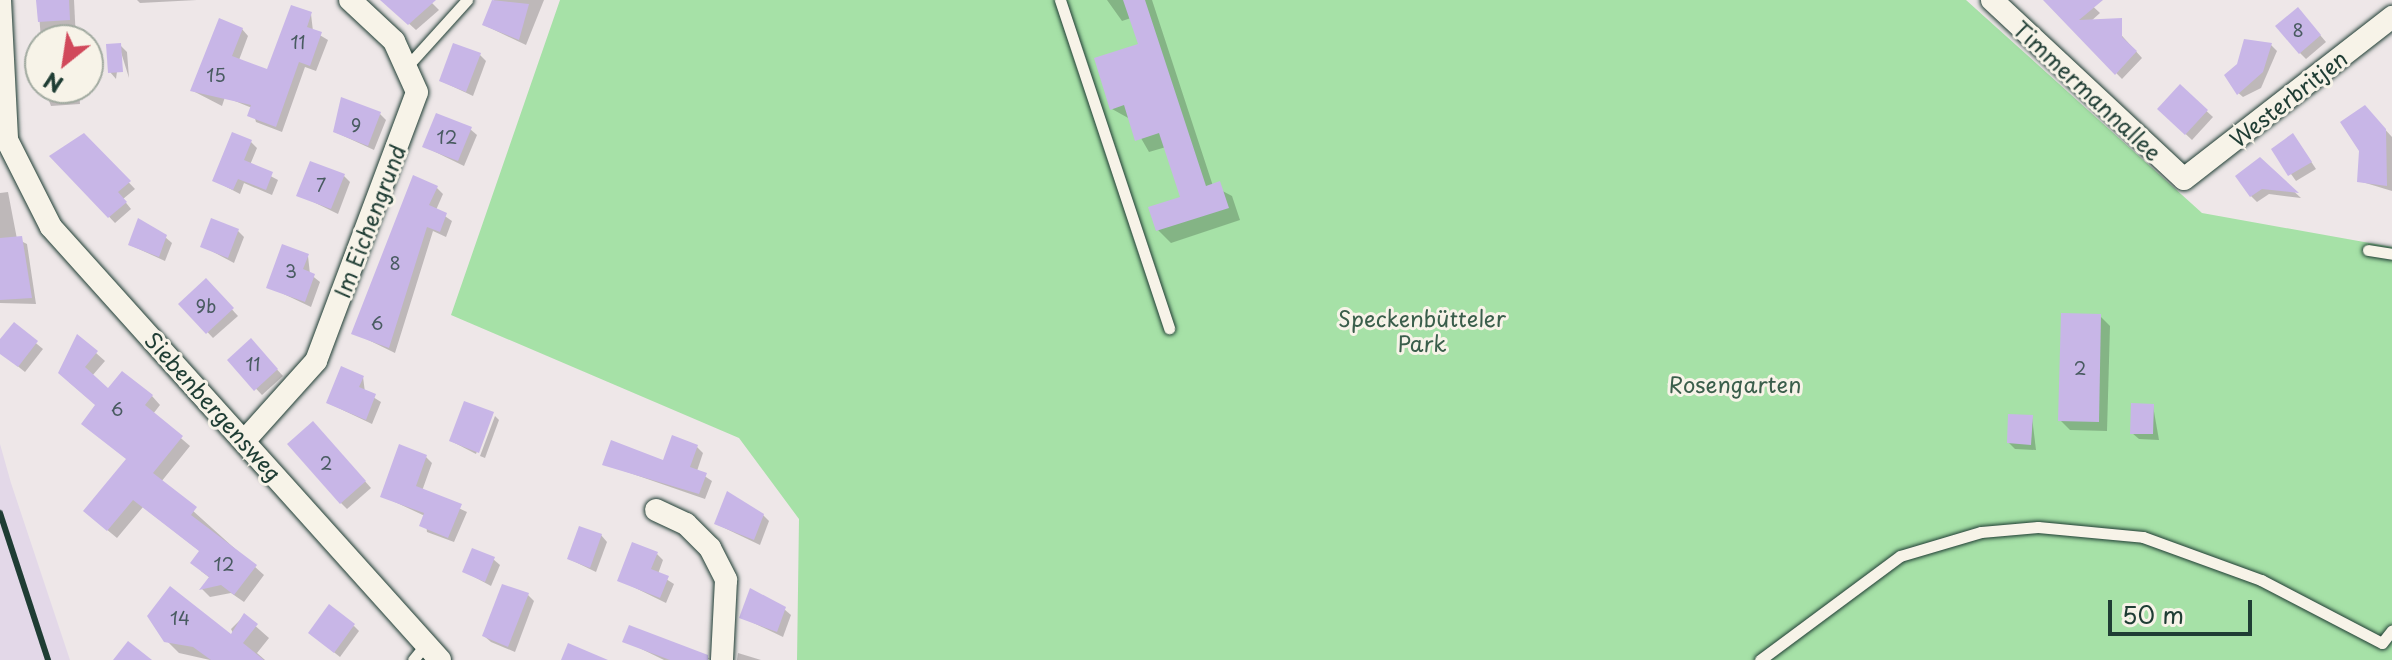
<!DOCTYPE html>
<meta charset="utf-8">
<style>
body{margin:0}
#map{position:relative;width:2392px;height:660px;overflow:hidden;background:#eee7e8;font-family:"Playpen Sans",sans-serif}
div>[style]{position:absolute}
.built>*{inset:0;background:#e3d8e8}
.green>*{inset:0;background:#a6e1a7}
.shadow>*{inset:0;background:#0003}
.building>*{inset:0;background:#c8b6e7}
.roads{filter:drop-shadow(0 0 2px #1f3d34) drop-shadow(0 0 2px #1f3d34)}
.lane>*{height:11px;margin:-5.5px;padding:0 5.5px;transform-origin:5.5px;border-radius:5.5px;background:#f7f3e8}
.street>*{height:22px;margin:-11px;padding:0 11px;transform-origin:11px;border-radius:11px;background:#f7f3e8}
.rail>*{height:6px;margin:-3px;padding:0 3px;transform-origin:3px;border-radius:3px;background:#1f3d34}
span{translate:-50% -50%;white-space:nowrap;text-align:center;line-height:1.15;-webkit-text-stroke:6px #f7f3e8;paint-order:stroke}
.number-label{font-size:18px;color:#495b61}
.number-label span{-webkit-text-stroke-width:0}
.street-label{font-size:22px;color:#1f3d34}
.park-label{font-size:22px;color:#3a5e4b}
.north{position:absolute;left:24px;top:24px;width:80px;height:80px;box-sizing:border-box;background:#f7f3e8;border:2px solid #a1aaa0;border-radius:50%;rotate:210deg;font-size:22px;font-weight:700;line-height:32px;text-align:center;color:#1f3d34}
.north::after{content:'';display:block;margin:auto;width:28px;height:36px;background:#d1495b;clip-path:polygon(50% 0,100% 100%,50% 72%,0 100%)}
.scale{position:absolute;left:2108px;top:600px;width:144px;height:36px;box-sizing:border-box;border:4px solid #1f3d34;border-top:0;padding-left:10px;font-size:24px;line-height:28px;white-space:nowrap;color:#1f3d34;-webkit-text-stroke:6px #f7f3e8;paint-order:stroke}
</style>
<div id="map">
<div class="built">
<div style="clip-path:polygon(0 444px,11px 483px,70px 660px,0 660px)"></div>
</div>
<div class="green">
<div style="clip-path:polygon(560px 0,1966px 0,2202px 213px,2392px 247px,2392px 660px,797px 660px,799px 519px,739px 438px,451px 315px)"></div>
</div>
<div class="shadow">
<div style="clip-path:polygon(38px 0,74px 0,76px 40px,41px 40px)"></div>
<div style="clip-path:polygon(137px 0,197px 0,140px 3px)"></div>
<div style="clip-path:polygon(383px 0,429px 0,439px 10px,416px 30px)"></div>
<div style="clip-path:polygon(494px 0,544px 0,526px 45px,484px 25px)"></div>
<div style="clip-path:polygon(1107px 0,1152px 0,1213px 186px,1232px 196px,1240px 220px,1171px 243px,1158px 230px,1183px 198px,1166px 147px,1149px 152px,1130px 119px,1112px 109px,1140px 45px,1131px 18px,1122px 21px)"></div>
<div style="clip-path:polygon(2045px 0,2086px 0,2100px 13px,2090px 22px,2115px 28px,2142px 58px,2122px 79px)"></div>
<div style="clip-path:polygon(311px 14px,313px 31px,328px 40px,316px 71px,305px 67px,282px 132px,256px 122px,252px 108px,225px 97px,222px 106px,193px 91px,242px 29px,248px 36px,239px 60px,268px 72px)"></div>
<div style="clip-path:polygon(2304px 16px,2326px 42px,2306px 59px,2300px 53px)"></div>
<div style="clip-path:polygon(120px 45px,127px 52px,129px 78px,120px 49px,116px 79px,110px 72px)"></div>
<div style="clip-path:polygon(2271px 45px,2277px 51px,2261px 88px,2243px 97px,2236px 91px)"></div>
<div style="clip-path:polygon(480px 55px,486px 61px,473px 96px,441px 81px)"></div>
<div style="clip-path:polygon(2180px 87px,2213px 117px,2192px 140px,2159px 109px)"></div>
<div style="clip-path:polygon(44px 88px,79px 88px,80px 104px,51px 106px)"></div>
<div style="clip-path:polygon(380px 114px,386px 120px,374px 150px,335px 132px)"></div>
<div style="clip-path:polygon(2371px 114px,2392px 137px,2392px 191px,2359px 181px)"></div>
<div style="clip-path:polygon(470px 129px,477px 135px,464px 166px,425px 147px)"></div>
<div style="clip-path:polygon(84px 135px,135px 189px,123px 199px,131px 209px,115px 223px,52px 156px)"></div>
<div style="clip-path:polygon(251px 142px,257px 148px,250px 165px,278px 180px,272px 195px,244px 183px,240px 194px,215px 181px)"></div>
<div style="clip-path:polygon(2298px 142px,2316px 169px,2296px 181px,2274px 150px)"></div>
<div style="clip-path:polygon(2260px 160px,2301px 198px,2269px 194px,2257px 202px,2251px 196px)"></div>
<div style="clip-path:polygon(344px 176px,350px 182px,338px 214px,299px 195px)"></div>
<div style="clip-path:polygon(436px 187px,443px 194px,436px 210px,452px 221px,446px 237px,433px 231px,395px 353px,354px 333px)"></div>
<div style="clip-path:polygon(8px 192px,17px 239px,27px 244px,36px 304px,0 303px,0 193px)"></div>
<div style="clip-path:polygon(238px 231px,244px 237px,234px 263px,202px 246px)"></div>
<div style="clip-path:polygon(165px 237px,172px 243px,165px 261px,130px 245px)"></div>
<div style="clip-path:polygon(308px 256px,310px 274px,320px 282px,311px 307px,269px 287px)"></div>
<div style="clip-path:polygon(206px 281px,238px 316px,213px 338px,181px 304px)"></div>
<div style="clip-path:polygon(2100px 316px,2110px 326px,2107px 431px,2070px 430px,2060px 420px)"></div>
<div style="clip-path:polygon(14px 325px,43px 349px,25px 372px,0 352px)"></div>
<div style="clip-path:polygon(78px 337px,105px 361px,92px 376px,109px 391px,152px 396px,160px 405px,153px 414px,190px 446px,161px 482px,264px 575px,244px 602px,231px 593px,210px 597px,202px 589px,210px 578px,201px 571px,201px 552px,143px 507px,117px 538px,94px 519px,128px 460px,97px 406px,69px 382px)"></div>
<div style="clip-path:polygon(251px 341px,283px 376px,262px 395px,229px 360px)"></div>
<div style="clip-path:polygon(363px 377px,365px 392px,381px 402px,372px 424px,328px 403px)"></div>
<div style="clip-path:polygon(2153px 406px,2159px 440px,2139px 439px,2132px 433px)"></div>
<div style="clip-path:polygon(491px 414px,476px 454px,451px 441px)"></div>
<div style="clip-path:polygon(495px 416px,499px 420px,485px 458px,480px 456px)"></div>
<div style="clip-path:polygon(2032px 417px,2036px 450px,2015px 449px,2009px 443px)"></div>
<div style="clip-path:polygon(319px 429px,371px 488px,347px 509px,341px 503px)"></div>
<div style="clip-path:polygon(697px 447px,703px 453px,697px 471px,712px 481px,705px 499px,604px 464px,664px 463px)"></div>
<div style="clip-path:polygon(426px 457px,432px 463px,422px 491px,467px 512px,454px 542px,427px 532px,425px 516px,382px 496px)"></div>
<div style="clip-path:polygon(763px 515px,769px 521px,760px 545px,716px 524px)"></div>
<div style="clip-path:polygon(601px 535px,607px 542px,596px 572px,569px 559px)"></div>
<div style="clip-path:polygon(657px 554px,663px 560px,658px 574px,674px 584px,666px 603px,619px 580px)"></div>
<div style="clip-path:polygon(493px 559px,500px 565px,491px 586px,465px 572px)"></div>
<div style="clip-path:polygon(528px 595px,534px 601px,515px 652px,491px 642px,484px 636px)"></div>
<div style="clip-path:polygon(784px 609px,791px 615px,783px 637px,741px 617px)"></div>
<div style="clip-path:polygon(244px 616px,269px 638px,257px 653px,265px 660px,210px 660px,179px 653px,166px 640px,237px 641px,231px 629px)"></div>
<div style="clip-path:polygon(354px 626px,359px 631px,340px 657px,316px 638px)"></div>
<div style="clip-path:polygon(625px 641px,707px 657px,710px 659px,664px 660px)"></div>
<div style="clip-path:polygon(738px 653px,761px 660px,737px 660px)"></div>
</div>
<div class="building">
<div style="clip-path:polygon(36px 0,69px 0,70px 20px,38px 22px)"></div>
<div style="clip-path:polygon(380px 0,436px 0,408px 25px)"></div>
<div style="clip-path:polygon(492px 0,529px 4px,519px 40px,482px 25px)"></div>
<div style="clip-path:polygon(1123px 0,1145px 0,1206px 186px,1220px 181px,1229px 208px,1156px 231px,1148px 207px,1180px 197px,1159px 133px,1135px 141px,1124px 105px,1110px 110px,1094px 58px,1138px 44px)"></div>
<div style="clip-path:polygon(2043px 0,2103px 0,2079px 20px,2122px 18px,2122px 37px,2137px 51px,2115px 75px)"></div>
<div style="clip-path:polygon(291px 5px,312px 12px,307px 27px,322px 32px,310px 66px,299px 62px,276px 127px,247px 116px,251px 105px,190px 91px,219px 18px,243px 28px,232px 56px,267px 69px)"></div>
<div style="clip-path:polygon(2298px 7px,2321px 35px,2299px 54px,2275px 26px)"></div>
<div style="clip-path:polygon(2244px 39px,2272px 43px,2263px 72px,2237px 95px,2224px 75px,2237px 64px)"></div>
<div style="clip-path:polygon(121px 43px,123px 72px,108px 73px,106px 44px)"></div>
<div style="clip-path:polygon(453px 43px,481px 53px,466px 92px,439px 81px)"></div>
<div style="clip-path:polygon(2180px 84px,2208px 110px,2185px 135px,2157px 109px)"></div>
<div style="clip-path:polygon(341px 97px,381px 112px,368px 146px,333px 132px)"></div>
<div style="clip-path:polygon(2365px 105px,2386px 129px,2387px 186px,2357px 182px,2359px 151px,2340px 122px)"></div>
<div style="clip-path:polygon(436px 113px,472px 127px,458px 161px,422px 147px)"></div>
<div style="clip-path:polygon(232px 132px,252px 140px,244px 160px,273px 172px,266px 190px,238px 179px,233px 190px,212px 181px)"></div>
<div style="clip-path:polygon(84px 133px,131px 181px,118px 192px,127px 202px,108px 218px,49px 156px)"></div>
<div style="clip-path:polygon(2293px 133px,2312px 162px,2288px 176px,2271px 149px)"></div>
<div style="clip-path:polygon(2260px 157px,2299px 193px,2262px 189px,2250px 197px,2235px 176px)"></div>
<div style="clip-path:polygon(310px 161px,345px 174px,331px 209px,296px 196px)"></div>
<div style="clip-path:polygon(413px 175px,438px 186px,429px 205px,447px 213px,440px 232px,427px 227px,389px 348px,351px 334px)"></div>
<div style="clip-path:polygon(138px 218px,167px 235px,159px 257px,128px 245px)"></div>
<div style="clip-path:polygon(211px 218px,239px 229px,228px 258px,200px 247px)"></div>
<div style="clip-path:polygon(22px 236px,32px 298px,0 300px,0 238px)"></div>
<div style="clip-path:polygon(282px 244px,309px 254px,303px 269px,315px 274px,305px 302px,266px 288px)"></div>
<div style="clip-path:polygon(206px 278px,234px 308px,206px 334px,178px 304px)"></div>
<div style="clip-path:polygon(2061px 313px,2101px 314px,2099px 422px,2058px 421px)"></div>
<div style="clip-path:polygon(14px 322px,38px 341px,18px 367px,0 354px,0 339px)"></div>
<div style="clip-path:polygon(77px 334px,98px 351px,85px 367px,108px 388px,122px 371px,153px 395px,145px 405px,183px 436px,153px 473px,197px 507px,191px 515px,257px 565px,234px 595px,221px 585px,199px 590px,209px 577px,190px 563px,199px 551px,133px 500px,107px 531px,83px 511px,126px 459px,81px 424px,95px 405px,58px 373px)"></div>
<div style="clip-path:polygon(251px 338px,278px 369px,254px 391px,227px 360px)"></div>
<div style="clip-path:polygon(341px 366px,364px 376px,359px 387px,376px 394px,366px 420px,326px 403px)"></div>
<div style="clip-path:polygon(464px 401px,494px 412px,479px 453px,449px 441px)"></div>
<div style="clip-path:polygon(2131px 403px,2154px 404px,2153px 434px,2130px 434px)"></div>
<div style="clip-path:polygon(2008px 414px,2033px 415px,2031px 445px,2007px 443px)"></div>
<div style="clip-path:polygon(313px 421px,366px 481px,340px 504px,287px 444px)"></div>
<div style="clip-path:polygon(672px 435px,698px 445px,690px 467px,707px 473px,699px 494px,602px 465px,611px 440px,663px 460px)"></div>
<div style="clip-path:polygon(399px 444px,427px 455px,416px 486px,462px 504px,448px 538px,419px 526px,424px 513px,380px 497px)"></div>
<div style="clip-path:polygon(727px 491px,764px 514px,754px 540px,714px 524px)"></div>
<div style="clip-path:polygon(579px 526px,602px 534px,590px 568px,567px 559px)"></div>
<div style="clip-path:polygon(632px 542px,658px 552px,651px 569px,669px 576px,660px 598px,617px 581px)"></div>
<div style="clip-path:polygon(472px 548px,495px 557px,485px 582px,462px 572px)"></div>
<div style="clip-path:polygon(502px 584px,529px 593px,508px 647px,482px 636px)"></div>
<div style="clip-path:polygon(170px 586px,231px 634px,244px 613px,258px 624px,243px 643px,264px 660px,211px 660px,193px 647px,164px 642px,147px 616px)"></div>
<div style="clip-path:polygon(750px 588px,786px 607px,777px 632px,739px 618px)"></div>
<div style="clip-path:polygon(329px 604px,355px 624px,334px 653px,308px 633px)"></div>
<div style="clip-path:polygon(629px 625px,708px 655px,708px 660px,670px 660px,622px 642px)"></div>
<div style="clip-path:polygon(128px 641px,152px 660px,113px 660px)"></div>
<div style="clip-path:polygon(568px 643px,608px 660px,561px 660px)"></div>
</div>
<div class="roads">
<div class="lane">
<div style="left:1060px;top:0;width:346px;rotate:71.6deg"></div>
<div style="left:410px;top:63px;width:85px;rotate:-47.9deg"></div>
<div style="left:2368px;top:250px;width:24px;rotate:9deg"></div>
<div style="left:413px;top:660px;width:21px;rotate:-51deg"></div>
<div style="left:1760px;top:660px;width:174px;rotate:-36.6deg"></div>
<div style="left:1900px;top:556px;width:84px;rotate:-16.5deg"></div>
<div style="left:1981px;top:532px;width:57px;rotate:-5deg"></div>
<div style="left:2038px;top:527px;width:105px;rotate:5.4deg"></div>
<div style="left:2143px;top:537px;width:126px;rotate:20deg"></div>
<div style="left:2261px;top:580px;width:136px;rotate:27.5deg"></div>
<div style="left:2382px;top:643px;width:16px;rotate:-52deg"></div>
</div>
<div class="street">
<div style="left:0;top:0;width:140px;rotate:87.1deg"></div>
<div style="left:7px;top:140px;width:97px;rotate:63.2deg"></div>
<div style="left:51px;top:227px;width:582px;rotate:48.06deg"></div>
<div style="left:1992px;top:0;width:262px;rotate:43deg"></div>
<div style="left:2184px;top:179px;width:264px;rotate:-37.9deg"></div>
<div style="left:246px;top:439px;width:105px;rotate:-48.1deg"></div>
<div style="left:316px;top:361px;width:287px;rotate:-69.4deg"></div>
<div style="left:417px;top:92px;width:56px;rotate:-114.3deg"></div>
<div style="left:394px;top:41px;width:60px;rotate:-137deg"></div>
<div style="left:656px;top:510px;width:33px;rotate:25deg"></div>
<div style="left:686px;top:524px;width:34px;rotate:45deg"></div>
<div style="left:710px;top:548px;width:36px;rotate:63deg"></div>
<div style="left:726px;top:580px;width:80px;rotate:92.9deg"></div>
</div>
</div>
<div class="rail">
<div style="left:0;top:513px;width:155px;rotate:71.9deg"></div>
</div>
<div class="number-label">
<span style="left:2298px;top:30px">8</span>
<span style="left:298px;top:42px">11</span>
<span style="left:216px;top:75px">15</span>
<span style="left:356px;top:125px">9</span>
<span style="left:447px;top:137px">12</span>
<span style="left:321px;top:185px">7</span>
<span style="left:395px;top:263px">8</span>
<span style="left:291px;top:271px">3</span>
<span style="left:206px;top:306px">9b</span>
<span style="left:377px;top:323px">6</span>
<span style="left:253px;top:364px">11</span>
<span style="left:2080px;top:368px">2</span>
<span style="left:117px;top:409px">6</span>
<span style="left:326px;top:463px">2</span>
<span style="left:224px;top:564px">12</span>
<span style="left:180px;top:618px">14</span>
</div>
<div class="street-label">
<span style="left:2088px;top:90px;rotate:43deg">Timmermannallee</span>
<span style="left:2288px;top:98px;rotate:-38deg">Westerbritjen</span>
<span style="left:369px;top:221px;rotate:-69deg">Im Eichengrund</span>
<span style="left:214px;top:406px;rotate:48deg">Siebenbergensweg</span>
</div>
<div class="park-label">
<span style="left:1422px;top:330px">Speckenbütteler<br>Park</span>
<span style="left:1735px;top:384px">Rosengarten</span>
</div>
<div class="north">N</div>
<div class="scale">50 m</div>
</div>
